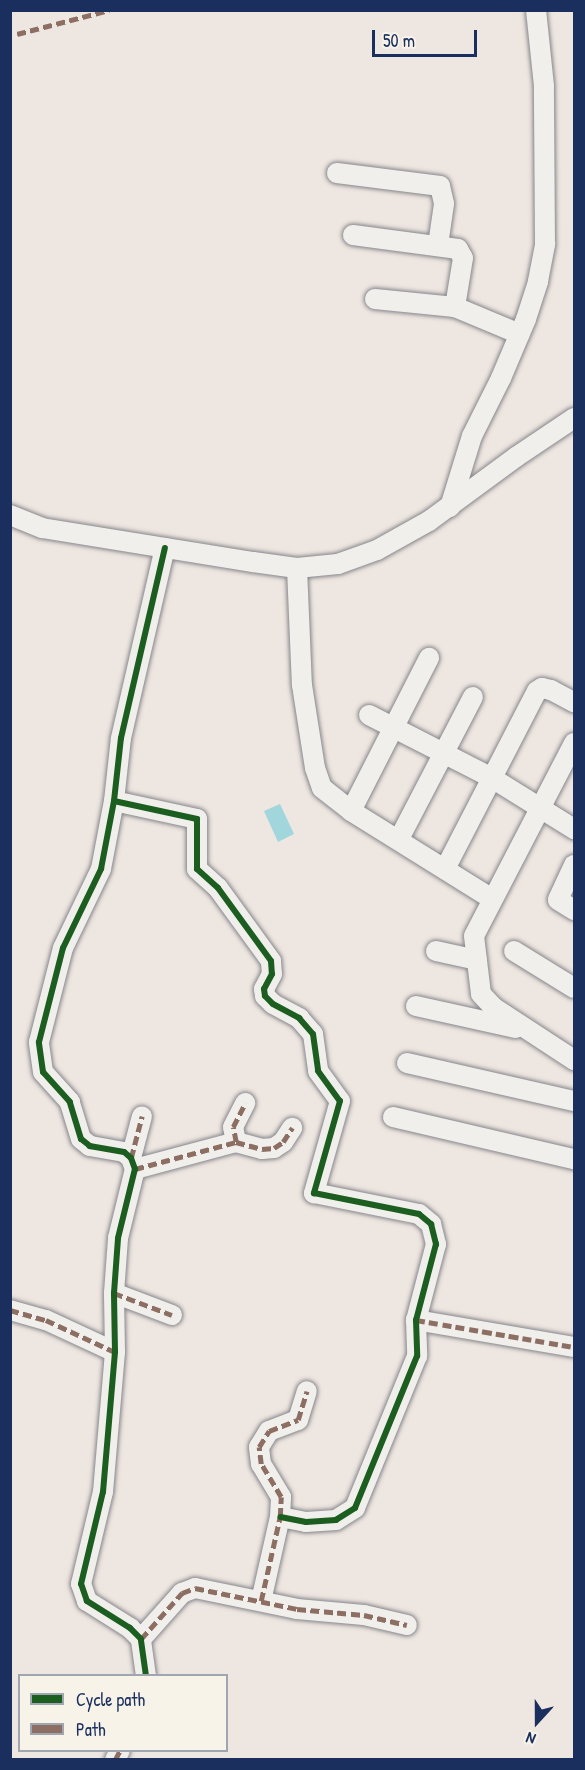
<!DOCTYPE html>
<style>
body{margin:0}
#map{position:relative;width:585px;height:1770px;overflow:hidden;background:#eee6e0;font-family:"Patrick Hand",sans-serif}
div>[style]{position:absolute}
.water>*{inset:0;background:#a0d6dc}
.roads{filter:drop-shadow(0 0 2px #86868c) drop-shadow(0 0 2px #86868c)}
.minor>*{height:20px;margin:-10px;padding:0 10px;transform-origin:10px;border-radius:10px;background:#f1efeb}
.quiet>*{height:4.5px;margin-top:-2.25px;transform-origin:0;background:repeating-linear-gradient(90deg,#8d6e63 0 9px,transparent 0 13.5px)}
.cycleway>*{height:6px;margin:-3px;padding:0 3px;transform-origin:3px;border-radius:3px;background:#1b5e20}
span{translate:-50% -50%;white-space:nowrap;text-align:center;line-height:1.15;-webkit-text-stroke:4.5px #f7f3e8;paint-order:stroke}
.frame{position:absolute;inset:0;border:12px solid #1b2f5e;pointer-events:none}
.legend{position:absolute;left:18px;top:1674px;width:210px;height:78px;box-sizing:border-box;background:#f7f3e8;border:2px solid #9fa5b1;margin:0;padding:8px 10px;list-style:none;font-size:18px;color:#1b2f5e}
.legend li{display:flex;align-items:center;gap:12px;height:30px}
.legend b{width:30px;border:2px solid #9fa5b1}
.north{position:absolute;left:507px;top:1692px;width:60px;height:60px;-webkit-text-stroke:4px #f7f3e8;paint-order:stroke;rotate:201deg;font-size:16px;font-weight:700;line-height:24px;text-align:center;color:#1b2f5e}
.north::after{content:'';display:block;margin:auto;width:21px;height:27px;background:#1b2f5e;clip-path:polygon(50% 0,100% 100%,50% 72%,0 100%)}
.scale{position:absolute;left:372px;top:30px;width:105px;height:27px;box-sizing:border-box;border:3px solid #1b2f5e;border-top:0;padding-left:8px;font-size:18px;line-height:21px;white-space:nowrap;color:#1b2f5e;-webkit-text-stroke:4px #f7f3e8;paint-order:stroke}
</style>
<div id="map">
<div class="water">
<div style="clip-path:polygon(280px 804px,294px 834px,278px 842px,264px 811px)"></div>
</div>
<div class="roads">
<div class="minor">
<div style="left:337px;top:173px;width:104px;rotate:7.2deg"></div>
<div style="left:440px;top:186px;width:18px;rotate:77deg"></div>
<div style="left:444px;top:204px;width:41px;rotate:98.3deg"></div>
<div style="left:353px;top:235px;width:106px;rotate:7.6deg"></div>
<div style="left:458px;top:249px;width:10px;rotate:61deg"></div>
<div style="left:463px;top:258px;width:50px;rotate:99.3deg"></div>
<div style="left:455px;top:307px;width:70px;rotate:22.6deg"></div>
<div style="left:375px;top:299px;width:80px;rotate:5.7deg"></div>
<div style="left:450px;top:507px;width:74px;rotate:-72.8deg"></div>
<div style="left:472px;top:436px;width:65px;rotate:-63.4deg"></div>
<div style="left:501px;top:378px;width:64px;rotate:-67deg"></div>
<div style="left:526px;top:319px;width:40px;rotate:-72deg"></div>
<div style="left:538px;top:281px;width:38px;rotate:-79deg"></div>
<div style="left:545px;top:244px;width:158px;rotate:-90.4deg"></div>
<div style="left:544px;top:86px;width:76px;rotate:-96deg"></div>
<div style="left:10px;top:515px;width:35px;rotate:22deg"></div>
<div style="left:42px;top:528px;width:214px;rotate:9.2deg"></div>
<div style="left:253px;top:562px;width:44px;rotate:7.8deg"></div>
<div style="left:297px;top:568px;width:41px;rotate:-5.6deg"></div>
<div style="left:338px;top:564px;width:41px;rotate:-19.7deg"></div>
<div style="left:377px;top:550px;width:60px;rotate:-29.1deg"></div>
<div style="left:429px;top:521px;width:108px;rotate:-36.3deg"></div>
<div style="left:516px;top:457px;width:70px;rotate:-33.9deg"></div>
<div style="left:297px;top:568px;width:117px;rotate:87.6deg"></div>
<div style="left:302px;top:685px;width:84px;rotate:81.1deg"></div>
<div style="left:315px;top:768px;width:21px;rotate:71deg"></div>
<div style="left:322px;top:788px;width:37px;rotate:38deg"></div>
<div style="left:351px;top:811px;width:165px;rotate:31.9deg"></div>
<div style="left:369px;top:715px;width:138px;rotate:27.1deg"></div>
<div style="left:492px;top:778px;width:97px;rotate:31.9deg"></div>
<div style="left:574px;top:743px;width:217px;rotate:117.4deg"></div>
<div style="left:474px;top:936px;width:58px;rotate:83.1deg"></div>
<div style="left:481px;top:994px;width:18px;rotate:47deg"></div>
<div style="left:493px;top:1007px;width:97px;rotate:33.2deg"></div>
<div style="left:114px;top:801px;width:85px;rotate:12.2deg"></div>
<div style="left:197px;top:819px;width:50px;rotate:90deg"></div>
<div style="left:197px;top:869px;width:28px;rotate:42deg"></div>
<div style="left:218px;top:888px;width:90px;rotate:54deg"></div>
<div style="left:271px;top:961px;width:13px;rotate:86deg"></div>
<div style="left:272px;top:974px;width:17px;rotate:118deg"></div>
<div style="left:264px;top:989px;width:7px;rotate:82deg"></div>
<div style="left:265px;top:996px;width:11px;rotate:45deg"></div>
<div style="left:273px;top:1004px;width:30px;rotate:28deg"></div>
<div style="left:299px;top:1018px;width:21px;rotate:49deg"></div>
<div style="left:313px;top:1034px;width:37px;rotate:82deg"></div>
<div style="left:318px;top:1071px;width:37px;rotate:54deg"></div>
<div style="left:340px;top:1101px;width:96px;rotate:105.8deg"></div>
<div style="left:314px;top:1193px;width:107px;rotate:11.3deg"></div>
<div style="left:419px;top:1214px;width:16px;rotate:40deg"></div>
<div style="left:431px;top:1224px;width:21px;rotate:76deg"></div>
<div style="left:436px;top:1244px;width:79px;rotate:104.7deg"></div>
<div style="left:416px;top:1320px;width:36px;rotate:88deg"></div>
<div style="left:417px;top:1356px;width:164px;rotate:112.2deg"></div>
<div style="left:355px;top:1508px;width:22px;rotate:148deg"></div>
<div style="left:336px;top:1520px;width:30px;rotate:176deg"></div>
<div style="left:306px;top:1522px;width:26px;rotate:-169deg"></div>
<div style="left:351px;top:811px;width:172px;rotate:-63deg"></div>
<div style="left:399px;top:839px;width:160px;rotate:-62.5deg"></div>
<div style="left:574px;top:865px;width:38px;rotate:115deg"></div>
<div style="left:558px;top:900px;width:19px;rotate:32deg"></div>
<div style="left:445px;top:869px;width:200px;rotate:-62.7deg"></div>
<div style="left:537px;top:691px;width:6px;rotate:-31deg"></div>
<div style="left:542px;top:688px;width:9px;rotate:13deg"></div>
<div style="left:551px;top:690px;width:26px;rotate:28deg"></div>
<div style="left:436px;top:951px;width:42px;rotate:12.4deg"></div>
<div style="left:514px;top:951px;width:70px;rotate:31.7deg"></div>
<div style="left:416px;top:1006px;width:102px;rotate:12.4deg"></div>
<div style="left:407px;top:1063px;width:171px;rotate:12.8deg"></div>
<div style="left:393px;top:1117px;width:186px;rotate:13.1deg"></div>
<div style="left:236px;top:1142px;width:15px;rotate:-101deg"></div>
<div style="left:233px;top:1127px;width:27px;rotate:-63deg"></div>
<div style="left:131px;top:1158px;width:43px;rotate:-75.3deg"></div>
<div style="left:135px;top:1169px;width:105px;rotate:-15deg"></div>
<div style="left:236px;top:1142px;width:27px;rotate:15deg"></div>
<div style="left:262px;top:1149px;width:12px;rotate:-5deg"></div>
<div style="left:274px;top:1148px;width:11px;rotate:-34deg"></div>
<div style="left:283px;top:1142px;width:17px;rotate:-57deg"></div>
<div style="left:114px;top:1293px;width:62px;rotate:20.8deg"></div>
<div style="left:10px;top:1310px;width:37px;rotate:16deg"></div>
<div style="left:46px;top:1320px;width:76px;rotate:24.9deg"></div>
<div style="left:416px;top:1320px;width:160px;rotate:9.7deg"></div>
<div style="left:261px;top:1601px;width:86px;rotate:-77.3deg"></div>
<div style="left:280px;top:1517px;width:20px;rotate:-87deg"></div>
<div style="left:281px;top:1497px;width:39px;rotate:-121deg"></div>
<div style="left:261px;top:1464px;width:17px;rotate:-97deg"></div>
<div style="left:259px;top:1447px;width:19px;rotate:-58deg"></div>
<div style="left:269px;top:1431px;width:31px;rotate:-21deg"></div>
<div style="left:298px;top:1420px;width:30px;rotate:-73deg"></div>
<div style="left:141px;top:1639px;width:62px;rotate:-48.3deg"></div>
<div style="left:182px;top:1593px;width:14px;rotate:-21deg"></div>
<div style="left:195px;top:1588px;width:104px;rotate:11.6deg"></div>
<div style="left:297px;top:1609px;width:67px;rotate:5.1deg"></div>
<div style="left:364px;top:1615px;width:44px;rotate:13.1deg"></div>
<div style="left:146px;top:1676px;width:37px;rotate:-98deg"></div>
<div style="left:141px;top:1639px;width:16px;rotate:-135deg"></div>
<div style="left:130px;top:1628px;width:51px;rotate:-147.9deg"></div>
<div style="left:87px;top:1601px;width:18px;rotate:-109deg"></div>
<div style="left:81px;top:1584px;width:95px;rotate:-76.6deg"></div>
<div style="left:103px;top:1492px;width:141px;rotate:-85.1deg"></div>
<div style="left:115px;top:1352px;width:59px;rotate:-91deg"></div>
<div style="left:114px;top:1293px;width:55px;rotate:-85.8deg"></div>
<div style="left:118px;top:1238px;width:71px;rotate:-76.2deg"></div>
<div style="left:135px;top:1169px;width:12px;rotate:-110deg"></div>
<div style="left:131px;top:1158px;width:9px;rotate:-139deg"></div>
<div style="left:124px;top:1152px;width:35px;rotate:-170deg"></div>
<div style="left:90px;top:1146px;width:11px;rotate:-142deg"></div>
<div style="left:81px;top:1139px;width:39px;rotate:-107deg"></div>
<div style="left:70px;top:1102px;width:40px;rotate:-132deg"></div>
<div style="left:43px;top:1072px;width:30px;rotate:-98deg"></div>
<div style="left:39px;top:1042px;width:97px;rotate:-75.7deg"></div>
<div style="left:63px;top:948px;width:88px;rotate:-64.3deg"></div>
<div style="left:101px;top:869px;width:69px;rotate:-79.2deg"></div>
<div style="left:114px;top:801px;width:63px;rotate:-83.7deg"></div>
<div style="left:121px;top:738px;width:195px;rotate:-77deg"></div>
<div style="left:115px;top:1760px;width:11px;rotate:-63deg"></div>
</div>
</div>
<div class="quiet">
<div style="left:17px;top:34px;width:95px;rotate:-14.6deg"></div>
<div style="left:236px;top:1142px;width:15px;rotate:-101deg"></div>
<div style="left:233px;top:1127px;width:27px;rotate:-63deg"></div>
<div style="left:131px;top:1158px;width:43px;rotate:-75.3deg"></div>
<div style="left:135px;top:1169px;width:105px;rotate:-15deg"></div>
<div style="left:236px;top:1142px;width:27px;rotate:15deg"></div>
<div style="left:262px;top:1149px;width:12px;rotate:-5deg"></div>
<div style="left:274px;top:1148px;width:11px;rotate:-34deg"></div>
<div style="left:283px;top:1142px;width:17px;rotate:-57deg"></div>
<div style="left:114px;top:1293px;width:62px;rotate:20.8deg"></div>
<div style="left:10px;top:1310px;width:37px;rotate:16deg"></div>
<div style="left:46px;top:1320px;width:76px;rotate:24.9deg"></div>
<div style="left:416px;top:1320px;width:160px;rotate:9.7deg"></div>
<div style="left:261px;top:1601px;width:86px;rotate:-77.3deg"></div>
<div style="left:280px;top:1517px;width:20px;rotate:-87deg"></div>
<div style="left:281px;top:1497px;width:39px;rotate:-121deg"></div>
<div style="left:261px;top:1464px;width:17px;rotate:-97deg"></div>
<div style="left:259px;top:1447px;width:19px;rotate:-58deg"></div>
<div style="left:269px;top:1431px;width:31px;rotate:-21deg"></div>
<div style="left:298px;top:1420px;width:30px;rotate:-73deg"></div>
<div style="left:141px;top:1639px;width:62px;rotate:-48.3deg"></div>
<div style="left:182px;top:1593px;width:14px;rotate:-21deg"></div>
<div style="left:195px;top:1588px;width:104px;rotate:11.6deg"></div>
<div style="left:297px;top:1609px;width:67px;rotate:5.1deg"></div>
<div style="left:364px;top:1615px;width:44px;rotate:13.1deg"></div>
<div style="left:115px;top:1760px;width:11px;rotate:-63deg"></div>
</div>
<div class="cycleway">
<div style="left:114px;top:801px;width:85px;rotate:12.2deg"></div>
<div style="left:197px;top:819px;width:50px;rotate:90deg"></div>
<div style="left:197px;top:869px;width:28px;rotate:42deg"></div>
<div style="left:218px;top:888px;width:90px;rotate:54deg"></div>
<div style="left:271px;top:961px;width:13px;rotate:86deg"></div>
<div style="left:272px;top:974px;width:17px;rotate:118deg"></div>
<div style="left:264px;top:989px;width:7px;rotate:82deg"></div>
<div style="left:265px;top:996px;width:11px;rotate:45deg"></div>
<div style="left:273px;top:1004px;width:30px;rotate:28deg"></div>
<div style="left:299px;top:1018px;width:21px;rotate:49deg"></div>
<div style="left:313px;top:1034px;width:37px;rotate:82deg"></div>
<div style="left:318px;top:1071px;width:37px;rotate:54deg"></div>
<div style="left:340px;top:1101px;width:96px;rotate:105.8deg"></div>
<div style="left:314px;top:1193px;width:107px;rotate:11.3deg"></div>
<div style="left:419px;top:1214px;width:16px;rotate:40deg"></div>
<div style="left:431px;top:1224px;width:21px;rotate:76deg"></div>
<div style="left:436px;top:1244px;width:79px;rotate:104.7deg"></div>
<div style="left:416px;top:1320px;width:36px;rotate:88deg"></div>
<div style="left:417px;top:1356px;width:164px;rotate:112.2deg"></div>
<div style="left:355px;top:1508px;width:22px;rotate:148deg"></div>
<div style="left:336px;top:1520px;width:30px;rotate:176deg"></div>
<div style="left:306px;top:1522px;width:26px;rotate:-169deg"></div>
<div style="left:146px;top:1676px;width:37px;rotate:-98deg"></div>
<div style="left:141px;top:1639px;width:16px;rotate:-135deg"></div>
<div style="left:130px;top:1628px;width:51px;rotate:-147.9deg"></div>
<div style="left:87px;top:1601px;width:18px;rotate:-109deg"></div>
<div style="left:81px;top:1584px;width:95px;rotate:-76.6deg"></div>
<div style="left:103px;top:1492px;width:141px;rotate:-85.1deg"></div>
<div style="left:115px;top:1352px;width:59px;rotate:-91deg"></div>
<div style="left:114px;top:1293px;width:55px;rotate:-85.8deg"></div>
<div style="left:118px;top:1238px;width:71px;rotate:-76.2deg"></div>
<div style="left:135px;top:1169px;width:12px;rotate:-110deg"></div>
<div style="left:131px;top:1158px;width:9px;rotate:-139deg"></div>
<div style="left:124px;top:1152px;width:35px;rotate:-170deg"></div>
<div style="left:90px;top:1146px;width:11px;rotate:-142deg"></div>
<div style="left:81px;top:1139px;width:39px;rotate:-107deg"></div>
<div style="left:70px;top:1102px;width:40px;rotate:-132deg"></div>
<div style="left:43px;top:1072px;width:30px;rotate:-98deg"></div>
<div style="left:39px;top:1042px;width:97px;rotate:-75.7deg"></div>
<div style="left:63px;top:948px;width:88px;rotate:-64.3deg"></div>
<div style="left:101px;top:869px;width:69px;rotate:-79.2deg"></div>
<div style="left:114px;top:801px;width:63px;rotate:-83.7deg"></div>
<div style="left:121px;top:738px;width:195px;rotate:-77deg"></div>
</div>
<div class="frame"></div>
<ul class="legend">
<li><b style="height:8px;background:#1b5e20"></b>Cycle path</li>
<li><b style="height:8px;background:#8d6e63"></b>Path</li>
</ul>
<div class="north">N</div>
<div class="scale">50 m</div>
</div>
